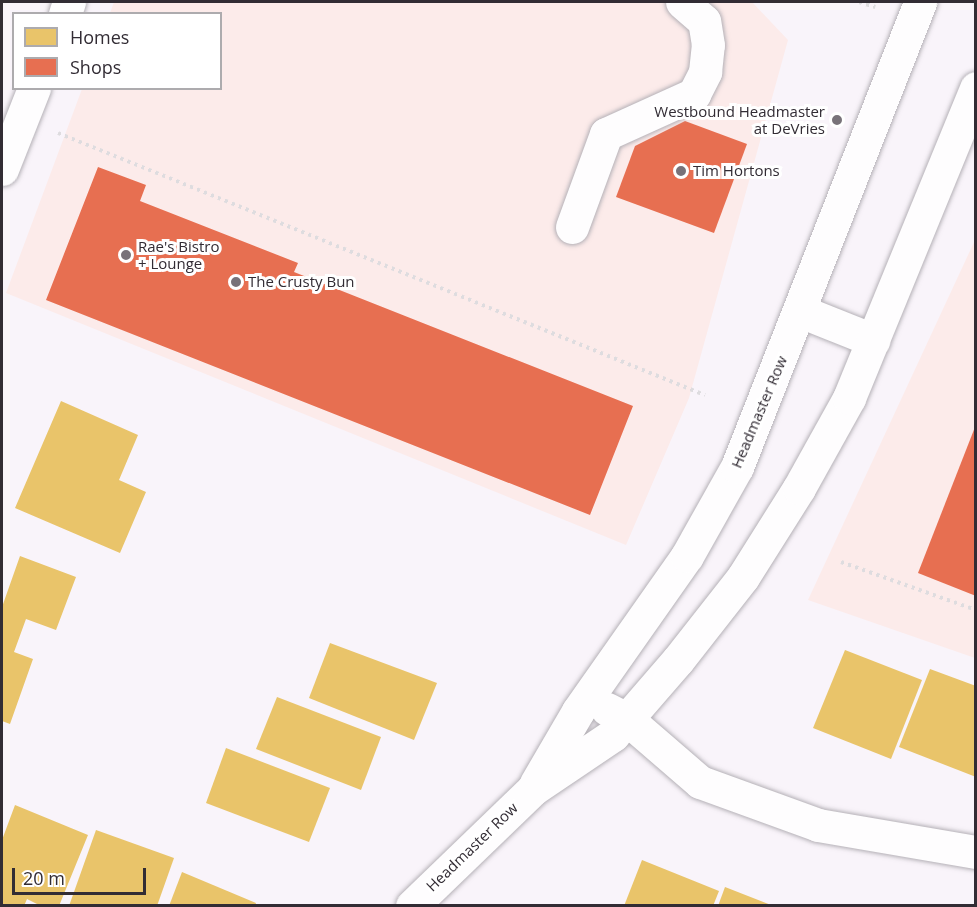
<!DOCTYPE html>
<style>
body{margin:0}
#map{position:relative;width:977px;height:907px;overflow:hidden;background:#f9f4fa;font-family:"Open Sans",sans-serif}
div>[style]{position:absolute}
.commercial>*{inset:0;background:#fcebea}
.homes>*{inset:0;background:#e9c46a}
.shops>*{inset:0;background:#e76f51}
.path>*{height:4px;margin-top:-2px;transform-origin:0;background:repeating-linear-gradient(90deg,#dedcdf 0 3px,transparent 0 7.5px)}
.roads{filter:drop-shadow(0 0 2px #b5b1b7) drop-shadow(0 0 2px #b5b1b7)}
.minor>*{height:33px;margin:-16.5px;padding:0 16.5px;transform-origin:16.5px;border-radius:16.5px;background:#fefdfe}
.dots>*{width:16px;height:16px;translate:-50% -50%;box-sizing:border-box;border:3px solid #fff;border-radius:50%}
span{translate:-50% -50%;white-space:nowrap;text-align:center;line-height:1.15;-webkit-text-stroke:6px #fff;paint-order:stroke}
.poi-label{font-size:15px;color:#322c34}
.right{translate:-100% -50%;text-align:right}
.left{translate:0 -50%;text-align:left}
.street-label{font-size:15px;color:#322c34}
.frame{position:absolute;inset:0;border:3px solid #322c34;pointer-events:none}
.legend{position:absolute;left:12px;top:12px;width:210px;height:78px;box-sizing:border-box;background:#fff;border:2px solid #adabae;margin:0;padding:8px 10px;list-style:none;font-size:18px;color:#322c34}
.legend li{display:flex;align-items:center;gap:12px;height:30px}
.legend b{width:30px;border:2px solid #adabae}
.scale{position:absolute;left:12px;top:868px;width:134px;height:27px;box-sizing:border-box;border:3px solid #322c34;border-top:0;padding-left:8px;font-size:18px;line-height:21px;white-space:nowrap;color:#322c34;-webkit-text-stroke:4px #fff;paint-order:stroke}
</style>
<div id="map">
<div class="commercial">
<div style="clip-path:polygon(114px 2px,752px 2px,788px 40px,689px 398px,626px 545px,6px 293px,82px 89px,220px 88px,220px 14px,110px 13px)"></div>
<div style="clip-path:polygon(975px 240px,975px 658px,808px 600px)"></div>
</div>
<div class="homes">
<div style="clip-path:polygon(61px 401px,138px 435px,119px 480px,146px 492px,120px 553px,15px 508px)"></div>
<div style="clip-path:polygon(20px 556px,76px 577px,56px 630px,26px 619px,14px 652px,33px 659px,10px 724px,2px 721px,2px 607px)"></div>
<div style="clip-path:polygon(330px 643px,437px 683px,414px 740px,309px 698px)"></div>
<div style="clip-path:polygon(845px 650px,922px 680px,891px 759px,813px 728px)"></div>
<div style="clip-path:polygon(930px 669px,976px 686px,976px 777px,899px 747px)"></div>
<div style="clip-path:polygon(277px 697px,381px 737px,361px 790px,256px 749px)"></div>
<div style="clip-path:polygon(226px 748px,330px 788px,309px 842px,206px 803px)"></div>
<div style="clip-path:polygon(15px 805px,88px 835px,59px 906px,41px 906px,27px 899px,24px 906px,2px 906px,2px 840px)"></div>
<div style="clip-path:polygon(96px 830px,174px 858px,157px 906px,69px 906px)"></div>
<div style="clip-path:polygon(642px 860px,719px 891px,713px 906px,624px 906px)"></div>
<div style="clip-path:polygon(182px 872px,256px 903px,255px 906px,169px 906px)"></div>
<div style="clip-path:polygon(725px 887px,771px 905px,771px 906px,718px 906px)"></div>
</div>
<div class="shops">
<div style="clip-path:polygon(685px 121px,747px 144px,714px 233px,616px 197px,635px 146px)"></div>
<div style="clip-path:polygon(98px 167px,146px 185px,140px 201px,298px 263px,294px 272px,633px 406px,590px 515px,46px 300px)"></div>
<div style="clip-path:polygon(975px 427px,976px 427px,976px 596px,918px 573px)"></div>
</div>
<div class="path">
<div style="left:859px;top:2px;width:17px;rotate:17deg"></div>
<div style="left:58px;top:133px;width:698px;rotate:22.05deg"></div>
<div style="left:841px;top:562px;width:143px;rotate:19.6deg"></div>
</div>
<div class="roads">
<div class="minor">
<div style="left:65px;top:14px;width:13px;rotate:-72deg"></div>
<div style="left:2px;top:169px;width:87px;rotate:-68.4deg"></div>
<div style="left:572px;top:227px;width:99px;rotate:-69.9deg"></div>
<div style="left:606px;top:134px;width:97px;rotate:-24.4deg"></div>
<div style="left:694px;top:94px;width:25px;rotate:-63deg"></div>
<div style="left:705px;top:72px;width:27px;rotate:-84deg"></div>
<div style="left:708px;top:45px;width:24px;rotate:-99deg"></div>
<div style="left:704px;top:21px;width:29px;rotate:-139deg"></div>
<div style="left:800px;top:311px;width:79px;rotate:21.7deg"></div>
<div style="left:607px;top:709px;width:22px;rotate:27deg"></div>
<div style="left:627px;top:719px;width:96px;rotate:40.8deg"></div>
<div style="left:700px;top:782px;width:126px;rotate:20deg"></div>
<div style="left:818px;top:825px;width:160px;rotate:9.7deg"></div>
<div style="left:536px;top:783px;width:83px;rotate:-59.7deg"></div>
<div style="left:578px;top:711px;width:189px;rotate:-54.9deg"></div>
<div style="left:687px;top:556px;width:102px;rotate:-60.7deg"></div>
<div style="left:737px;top:467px;width:500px;rotate:-68.5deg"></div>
<div style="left:412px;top:906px;width:168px;rotate:-44deg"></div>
<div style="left:533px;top:789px;width:97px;rotate:-34deg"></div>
<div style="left:613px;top:735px;width:99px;rotate:-49.1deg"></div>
<div style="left:678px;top:660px;width:105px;rotate:-51.9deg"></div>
<div style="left:743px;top:577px;width:105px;rotate:-57.8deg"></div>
<div style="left:799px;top:488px;width:103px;rotate:-60.9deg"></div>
<div style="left:849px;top:398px;width:335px;rotate:-67.7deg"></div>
</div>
</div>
<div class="dots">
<div style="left:837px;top:120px;background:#787279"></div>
<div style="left:681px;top:171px;background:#787279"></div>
<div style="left:126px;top:255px;background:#787279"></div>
<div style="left:236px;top:282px;background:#787279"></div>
</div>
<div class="poi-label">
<span class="right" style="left:825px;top:120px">Westbound Headmaster<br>at DeVries</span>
<span class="left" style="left:693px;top:171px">Tim Hortons</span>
<span class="left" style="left:138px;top:255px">Rae's Bistro<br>+ Lounge</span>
<span class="left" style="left:248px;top:282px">The Crusty Bun</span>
</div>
<div class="street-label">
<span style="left:759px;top:412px;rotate:-67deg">Headmaster Row</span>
<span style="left:472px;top:847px;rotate:-44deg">Headmaster Row</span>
</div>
<div class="frame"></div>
<ul class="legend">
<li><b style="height:16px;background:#e9c46a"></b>Homes</li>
<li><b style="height:16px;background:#e76f51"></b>Shops</li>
</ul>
<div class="scale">20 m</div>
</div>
